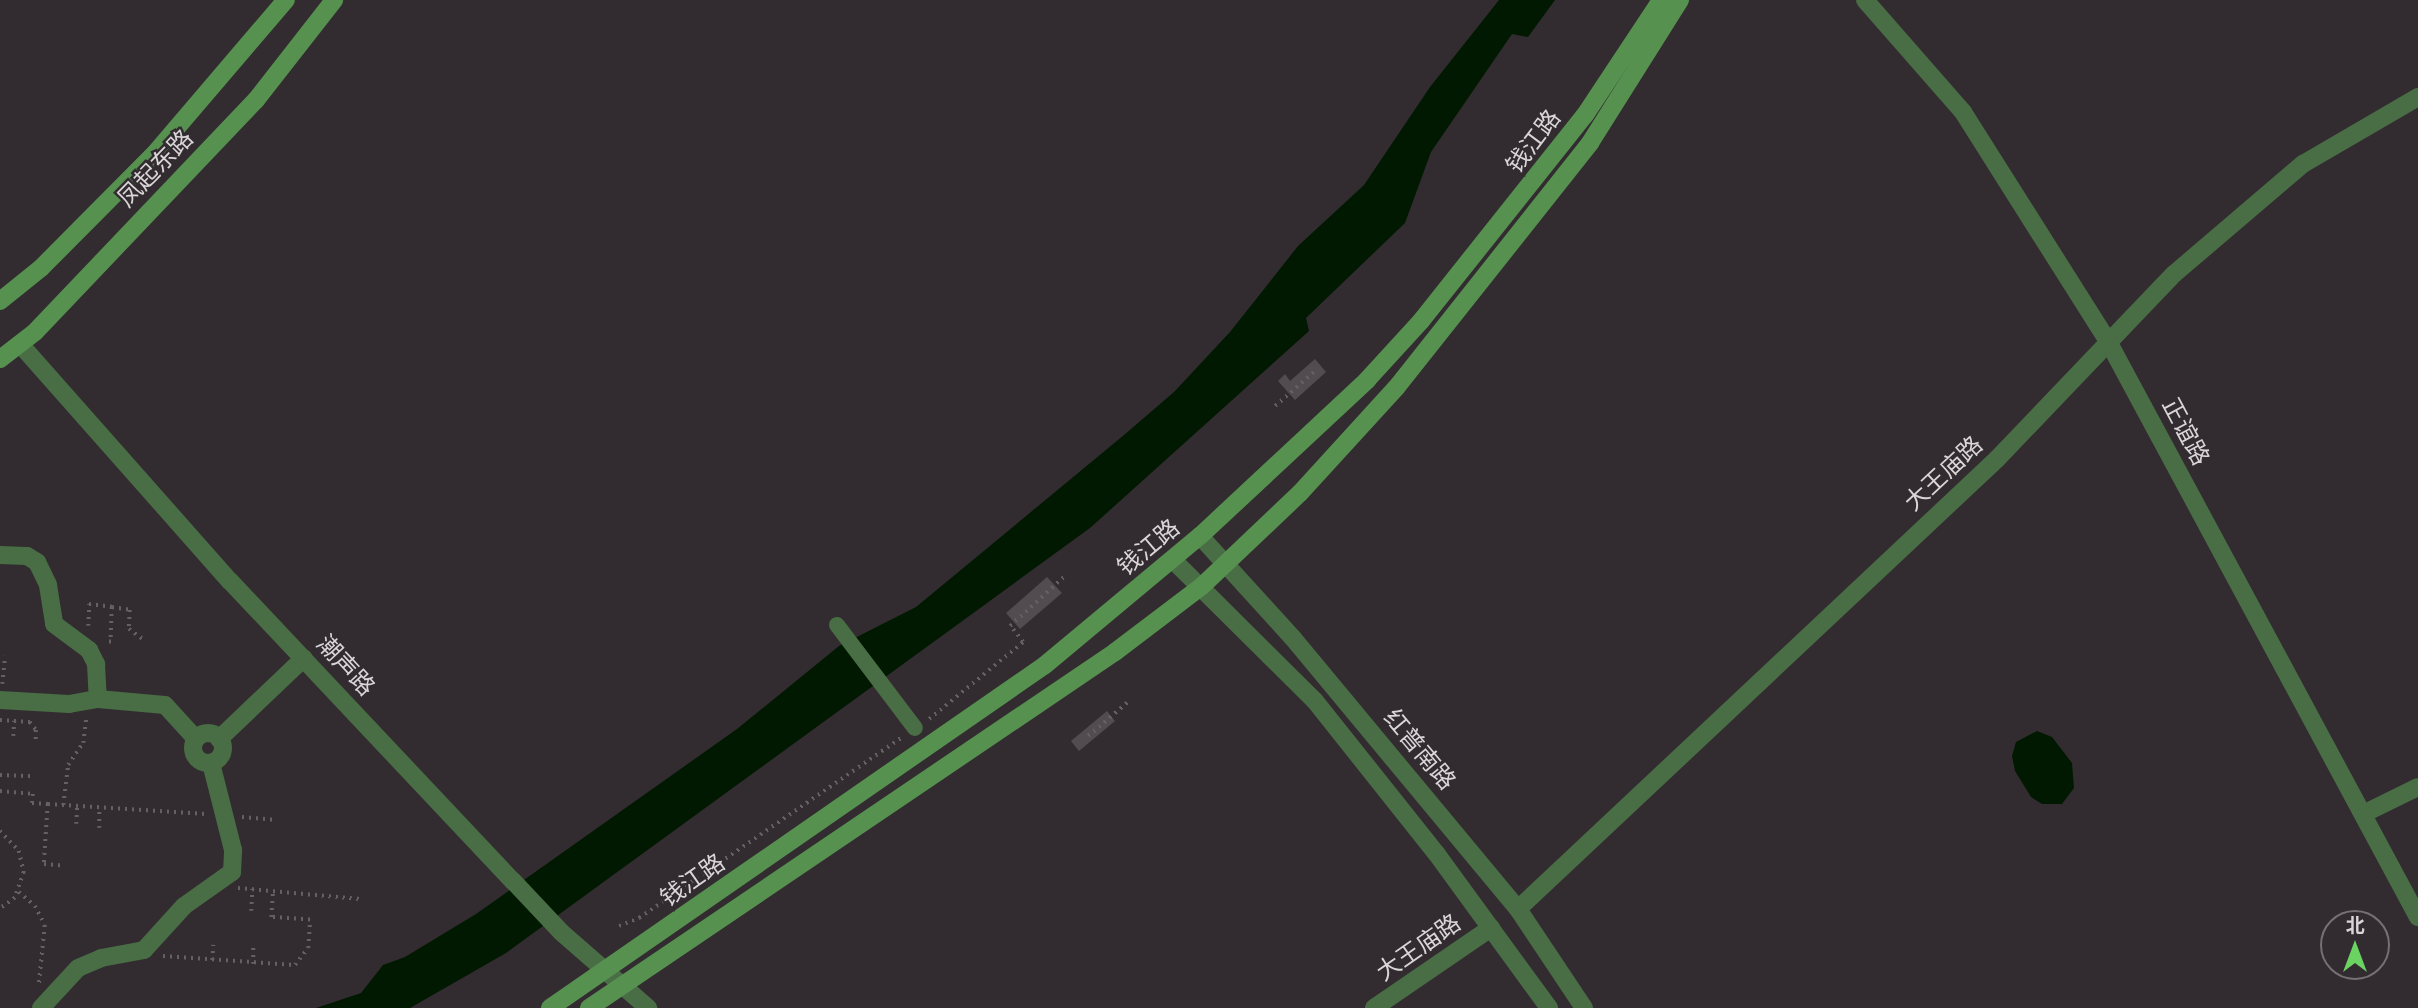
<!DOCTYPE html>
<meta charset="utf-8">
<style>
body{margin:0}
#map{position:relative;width:2418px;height:1008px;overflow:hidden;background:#322c30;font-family:Karla,"Noto Sans SC",sans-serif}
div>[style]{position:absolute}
.water>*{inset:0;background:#001900}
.building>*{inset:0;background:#524c51}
.path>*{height:3.5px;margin-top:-1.75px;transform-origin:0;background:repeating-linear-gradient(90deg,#656063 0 2px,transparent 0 7px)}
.pedestrian>*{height:16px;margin:-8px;padding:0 8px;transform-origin:8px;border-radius:8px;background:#496d45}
.minor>*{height:18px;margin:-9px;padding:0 9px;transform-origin:9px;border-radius:9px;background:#496d45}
.minor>.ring{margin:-9px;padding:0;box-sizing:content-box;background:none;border:18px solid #496d45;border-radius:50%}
.tertiary>*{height:18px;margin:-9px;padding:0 9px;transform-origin:9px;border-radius:9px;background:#496d45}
.secondary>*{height:18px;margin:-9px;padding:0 9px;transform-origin:9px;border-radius:9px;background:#569150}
span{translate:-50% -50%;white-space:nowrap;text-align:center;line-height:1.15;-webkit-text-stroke:5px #322c30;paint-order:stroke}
.street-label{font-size:24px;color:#d9d5d8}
.north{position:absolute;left:2320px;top:910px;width:70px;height:70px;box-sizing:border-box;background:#322c30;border:2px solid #757073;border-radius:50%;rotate:0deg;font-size:19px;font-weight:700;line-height:28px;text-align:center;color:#d9d5d8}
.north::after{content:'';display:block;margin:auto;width:24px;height:32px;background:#6bd362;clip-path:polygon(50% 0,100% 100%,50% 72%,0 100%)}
</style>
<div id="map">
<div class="water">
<div style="clip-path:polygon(1499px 0,1555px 0,1528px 37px,1512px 34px,1431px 152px,1405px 223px,1306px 318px,1309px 331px,1090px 528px,506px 953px,410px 1008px,316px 1008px,361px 993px,383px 965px,405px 957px,476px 914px,737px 729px,839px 646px,916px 607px,1124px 435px,1174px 392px,1230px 332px,1298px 246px,1364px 185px,1430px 87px)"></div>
<div style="clip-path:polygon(2037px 731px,2052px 737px,2072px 763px,2074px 788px,2062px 804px,2042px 804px,2031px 797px,2015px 771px,2012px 756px,2016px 742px)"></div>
</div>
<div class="building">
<div style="clip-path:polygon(1315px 359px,1326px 372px,1295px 400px,1278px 381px,1285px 374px,1290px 381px)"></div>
<div style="clip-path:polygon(1047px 577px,1062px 593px,1020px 629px,1006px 613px)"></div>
<div style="clip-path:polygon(1107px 711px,1115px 721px,1079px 751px,1071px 741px)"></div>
</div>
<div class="path">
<div style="left:1275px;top:406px;width:55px;rotate:-41.3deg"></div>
<div style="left:112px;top:607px;width:18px;rotate:9deg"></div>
<div style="left:130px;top:610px;width:19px;rotate:93deg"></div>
<div style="left:129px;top:629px;width:19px;rotate:36deg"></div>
<div style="left:88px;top:626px;width:22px;rotate:-87deg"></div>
<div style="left:89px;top:604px;width:23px;rotate:7deg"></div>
<div style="left:112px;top:607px;width:35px;rotate:92deg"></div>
<div style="left:111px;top:642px;width:6px;rotate:180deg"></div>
<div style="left:2px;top:684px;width:28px;rotate:-84deg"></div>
<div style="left:929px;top:719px;width:122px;rotate:-39.3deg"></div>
<div style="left:1023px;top:642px;width:21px;rotate:-129deg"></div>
<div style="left:1010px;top:626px;width:76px;rotate:-42.3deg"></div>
<div style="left:0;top:720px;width:30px;rotate:4deg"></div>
<div style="left:30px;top:722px;width:10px;rotate:53deg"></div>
<div style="left:36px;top:730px;width:13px;rotate:90deg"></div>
<div style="left:13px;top:736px;width:15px;rotate:-86deg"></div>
<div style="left:1088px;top:736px;width:54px;rotate:-40.5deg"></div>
<div style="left:0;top:775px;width:35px;rotate:2deg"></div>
<div style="left:0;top:791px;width:33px;rotate:5deg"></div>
<div style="left:33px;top:794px;width:9px;rotate:96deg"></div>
<div style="left:32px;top:803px;width:16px;rotate:4deg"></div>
<div style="left:48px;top:804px;width:60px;rotate:93.8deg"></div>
<div style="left:44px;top:864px;width:21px;rotate:5deg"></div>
<div style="left:48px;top:804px;width:159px;rotate:3.6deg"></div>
<div style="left:63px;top:805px;width:40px;rotate:-82.9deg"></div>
<div style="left:68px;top:765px;width:27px;rotate:-56deg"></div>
<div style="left:83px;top:743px;width:25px;rotate:-83deg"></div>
<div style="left:242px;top:817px;width:32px;rotate:5deg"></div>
<div style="left:76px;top:824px;width:18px;rotate:-87deg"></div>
<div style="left:99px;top:828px;width:20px;rotate:-90deg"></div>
<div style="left:0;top:831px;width:28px;rotate:46deg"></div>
<div style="left:19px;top:851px;width:22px;rotate:77deg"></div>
<div style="left:24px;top:872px;width:28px;rotate:109deg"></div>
<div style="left:15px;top:898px;width:19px;rotate:144deg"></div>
<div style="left:238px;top:888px;width:123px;rotate:5.1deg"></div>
<div style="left:19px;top:892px;width:21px;rotate:41deg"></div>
<div style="left:35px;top:906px;width:21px;rotate:62deg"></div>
<div style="left:45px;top:925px;width:60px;rotate:95.7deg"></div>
<div style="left:251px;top:911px;width:22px;rotate:-87deg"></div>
<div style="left:619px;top:926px;width:22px;rotate:-22deg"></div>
<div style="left:639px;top:918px;width:319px;rotate:-34.5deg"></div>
<div style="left:163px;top:956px;width:132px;rotate:3.9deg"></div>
<div style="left:295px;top:965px;width:21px;rotate:-53deg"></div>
<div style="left:308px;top:948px;width:28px;rotate:-86deg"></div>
<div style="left:310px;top:920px;width:39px;rotate:-176deg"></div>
<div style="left:271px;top:917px;width:26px;rotate:-86deg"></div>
<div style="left:212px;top:960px;width:15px;rotate:-86deg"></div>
<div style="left:253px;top:964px;width:17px;rotate:-90deg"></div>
</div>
<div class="pedestrian">
<div style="left:837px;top:625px;width:129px;rotate:52.9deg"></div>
</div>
<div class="minor">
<div style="left:0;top:555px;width:27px;rotate:2deg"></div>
<div style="left:27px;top:556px;width:12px;rotate:31deg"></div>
<div style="left:37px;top:562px;width:25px;rotate:64deg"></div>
<div style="left:48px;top:585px;width:39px;rotate:81deg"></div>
<div style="left:54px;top:624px;width:44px;rotate:36.6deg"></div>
<div style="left:89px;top:650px;width:16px;rotate:63deg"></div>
<div style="left:96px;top:664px;width:35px;rotate:87deg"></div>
<div style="left:0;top:700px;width:69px;rotate:3.3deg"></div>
<div style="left:69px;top:704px;width:29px;rotate:-10deg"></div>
<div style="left:98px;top:699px;width:67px;rotate:5.1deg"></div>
<div style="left:165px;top:705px;width:46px;rotate:47.6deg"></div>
<div class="ring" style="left:193px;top:733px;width:12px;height:12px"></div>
<div style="left:219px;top:739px;width:117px;rotate:-43.6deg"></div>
<div style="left:2363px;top:814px;width:61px;rotate:-26.1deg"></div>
<div style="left:1518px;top:909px;width:657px;rotate:-43.21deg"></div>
<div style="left:1997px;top:459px;width:256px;rotate:-46.3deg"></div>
<div style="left:2174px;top:274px;width:170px;rotate:-40.5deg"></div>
<div style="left:2303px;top:164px;width:133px;rotate:-30.2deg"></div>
<div style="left:41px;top:1008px;width:54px;rotate:-47.2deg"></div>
<div style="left:78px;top:968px;width:25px;rotate:-23deg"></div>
<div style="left:101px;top:958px;width:44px;rotate:-10.5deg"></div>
<div style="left:144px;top:950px;width:59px;rotate:-47.7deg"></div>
<div style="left:184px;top:906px;width:59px;rotate:-35.3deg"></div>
<div style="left:232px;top:872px;width:22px;rotate:-87deg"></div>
<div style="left:233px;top:850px;width:90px;rotate:-104.2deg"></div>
<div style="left:1374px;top:1008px;width:142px;rotate:-34.4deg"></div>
</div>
<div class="tertiary">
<div style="left:1865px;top:0;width:149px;rotate:48.8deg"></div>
<div style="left:1963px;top:112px;width:273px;rotate:57.7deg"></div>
<div style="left:2109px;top:343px;width:652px;rotate:61.71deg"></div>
<div style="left:20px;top:344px;width:317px;rotate:48.5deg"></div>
<div style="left:230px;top:581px;width:412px;rotate:46.7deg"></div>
<div style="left:513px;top:881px;width:70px;rotate:46.7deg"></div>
<div style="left:561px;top:932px;width:116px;rotate:41.1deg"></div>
<div style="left:1200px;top:536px;width:137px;rotate:47.7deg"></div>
<div style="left:1292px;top:637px;width:354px;rotate:50.3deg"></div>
<div style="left:1518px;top:909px;width:119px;rotate:56.3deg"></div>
<div style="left:1173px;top:560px;width:200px;rotate:44.8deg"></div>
<div style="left:1315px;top:701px;width:194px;rotate:51.5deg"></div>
<div style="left:1436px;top:853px;width:192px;rotate:53.9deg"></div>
</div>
<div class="secondary">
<div style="left:0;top:301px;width:53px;rotate:-38.8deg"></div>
<div style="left:41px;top:268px;width:163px;rotate:-45.2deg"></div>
<div style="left:156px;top:152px;width:200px;rotate:-49.5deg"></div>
<div style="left:0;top:359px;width:44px;rotate:-37.6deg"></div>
<div style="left:35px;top:332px;width:320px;rotate:-46.4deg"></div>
<div style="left:256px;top:100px;width:127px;rotate:-52deg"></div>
<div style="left:550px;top:1008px;width:602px;rotate:-34.72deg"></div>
<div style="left:1045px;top:665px;width:202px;rotate:-39.8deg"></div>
<div style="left:1200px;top:536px;width:229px;rotate:-43deg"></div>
<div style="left:1367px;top:380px;width:80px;rotate:-47.5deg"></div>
<div style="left:1421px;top:321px;width:263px;rotate:-51.5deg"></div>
<div style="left:1585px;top:115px;width:138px;rotate:-56.5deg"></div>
<div style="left:589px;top:1008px;width:635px;rotate:-34.09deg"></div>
<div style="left:1115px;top:652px;width:109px;rotate:-37.2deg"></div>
<div style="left:1202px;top:586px;width:135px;rotate:-43.5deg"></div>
<div style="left:1300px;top:493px;width:142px;rotate:-47.6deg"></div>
<div style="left:1396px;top:388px;width:313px;rotate:-51.6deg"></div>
<div style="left:1590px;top:143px;width:169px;rotate:-57.8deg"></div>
</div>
<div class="street-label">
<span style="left:1534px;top:142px;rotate:-53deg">钱江路</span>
<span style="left:156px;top:169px;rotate:-46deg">凤起东路</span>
<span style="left:2185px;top:432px;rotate:62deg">正谊路</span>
<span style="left:1944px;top:474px;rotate:-43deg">大王庙路</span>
<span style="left:1149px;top:548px;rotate:-40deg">钱江路</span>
<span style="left:345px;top:666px;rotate:47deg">潮声路</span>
<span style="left:1419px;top:750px;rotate:50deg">红普南路</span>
<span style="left:693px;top:881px;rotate:-35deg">钱江路</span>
<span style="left:1419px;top:948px;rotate:-35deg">大王庙路</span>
</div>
<div class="north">北</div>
</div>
